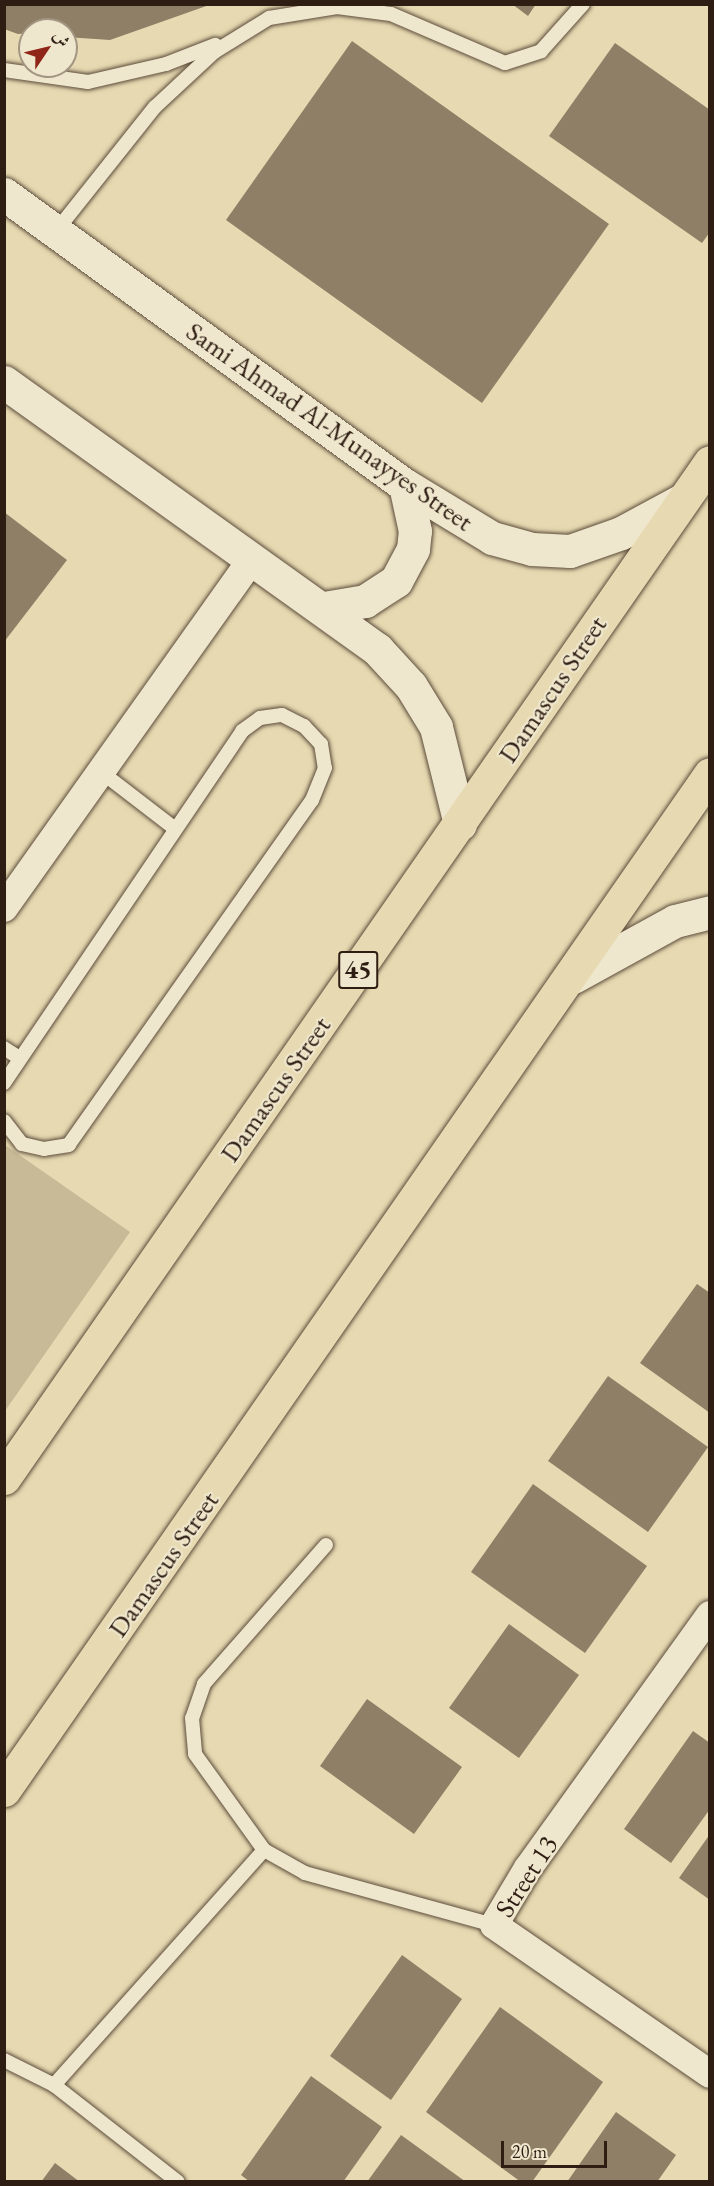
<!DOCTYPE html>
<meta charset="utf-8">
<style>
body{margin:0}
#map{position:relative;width:714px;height:2186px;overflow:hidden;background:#e7dab2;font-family:"EB Garamond",Amiri,serif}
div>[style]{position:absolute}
.green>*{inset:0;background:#c8ba97}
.building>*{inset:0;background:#8e7f66}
.roads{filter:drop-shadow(0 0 2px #5c4c3b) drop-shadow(0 0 2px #5c4c3b)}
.service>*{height:14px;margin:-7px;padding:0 7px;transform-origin:7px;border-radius:7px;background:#efe7cd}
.minor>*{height:28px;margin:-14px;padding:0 14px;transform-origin:14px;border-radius:14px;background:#efe7cd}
.secondary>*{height:33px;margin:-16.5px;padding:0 16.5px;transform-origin:16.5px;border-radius:16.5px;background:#efe7cd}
.primary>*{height:33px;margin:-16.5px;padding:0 16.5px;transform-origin:16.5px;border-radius:16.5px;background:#e7dab2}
span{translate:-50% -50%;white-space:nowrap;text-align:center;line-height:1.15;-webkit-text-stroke:4.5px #efe7cd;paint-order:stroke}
.shield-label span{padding:2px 4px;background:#efe7cd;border:2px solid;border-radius:4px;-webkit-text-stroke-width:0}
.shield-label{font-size:26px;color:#2e1d13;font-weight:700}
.street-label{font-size:27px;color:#2e1d13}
.frame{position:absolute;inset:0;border:6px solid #2e1d13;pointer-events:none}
.north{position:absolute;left:18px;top:18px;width:60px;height:60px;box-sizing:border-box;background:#efe7cd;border:2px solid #a29683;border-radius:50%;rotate:55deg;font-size:16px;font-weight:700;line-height:24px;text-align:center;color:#2e1d13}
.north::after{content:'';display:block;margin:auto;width:21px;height:27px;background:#8f2418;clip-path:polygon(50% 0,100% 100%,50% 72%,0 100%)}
.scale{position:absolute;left:501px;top:2141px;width:106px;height:27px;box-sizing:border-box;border:3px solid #2e1d13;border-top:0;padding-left:8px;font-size:18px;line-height:21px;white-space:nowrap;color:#2e1d13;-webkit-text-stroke:4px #efe7cd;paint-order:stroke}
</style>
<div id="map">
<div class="green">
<div style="clip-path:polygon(5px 1145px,130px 1232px,5px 1411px)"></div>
</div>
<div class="building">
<div style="clip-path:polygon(4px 4px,212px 4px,110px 40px,66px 37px,66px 30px,18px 34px,4px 29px)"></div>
<div style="clip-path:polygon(512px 4px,536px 4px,528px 16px)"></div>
<div style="clip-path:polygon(352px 41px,609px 224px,482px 403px,226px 220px)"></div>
<div style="clip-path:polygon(615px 43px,710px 110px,710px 232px,702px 243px,549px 136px)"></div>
<div style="clip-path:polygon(4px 512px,67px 560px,4px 642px)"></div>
<div style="clip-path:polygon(697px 1284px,710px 1293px,710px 1413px,640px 1363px)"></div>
<div style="clip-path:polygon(608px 1376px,708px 1447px,648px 1532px,548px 1461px)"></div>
<div style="clip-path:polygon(533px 1484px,647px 1566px,585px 1653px,471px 1572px)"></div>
<div style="clip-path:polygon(509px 1624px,579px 1675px,519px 1758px,449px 1708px)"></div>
<div style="clip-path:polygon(367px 1699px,462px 1767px,414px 1834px,320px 1766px)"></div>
<div style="clip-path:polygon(693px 1731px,710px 1743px,710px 1809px,671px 1863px,624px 1829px)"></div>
<div style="clip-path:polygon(710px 1834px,710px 1900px,679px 1878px)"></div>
<div style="clip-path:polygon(402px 1955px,462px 1999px,391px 2100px,330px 2056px)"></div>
<div style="clip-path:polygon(500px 2007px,603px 2082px,532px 2182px,521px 2182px,426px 2112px)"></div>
<div style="clip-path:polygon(311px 2076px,382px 2127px,343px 2182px,250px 2182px,241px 2175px)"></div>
<div style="clip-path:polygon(616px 2112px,676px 2155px,657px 2182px,567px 2182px)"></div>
<div style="clip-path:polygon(401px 2135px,466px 2182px,367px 2182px)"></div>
<div style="clip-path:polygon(55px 2163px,80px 2182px,41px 2182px)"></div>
</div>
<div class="roads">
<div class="service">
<div style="left:4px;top:70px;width:85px;rotate:8.1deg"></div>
<div style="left:88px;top:82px;width:80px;rotate:-13deg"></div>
<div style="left:166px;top:64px;width:53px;rotate:-21.2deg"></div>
<div style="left:57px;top:230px;width:157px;rotate:-51.5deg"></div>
<div style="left:155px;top:107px;width:81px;rotate:-43deg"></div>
<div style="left:214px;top:52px;width:65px;rotate:-31.7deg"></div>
<div style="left:269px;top:18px;width:69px;rotate:-9.2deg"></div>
<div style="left:337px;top:7px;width:54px;rotate:7.4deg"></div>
<div style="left:391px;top:14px;width:124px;rotate:23.3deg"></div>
<div style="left:505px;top:63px;width:38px;rotate:-18deg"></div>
<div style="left:541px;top:51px;width:63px;rotate:-48.2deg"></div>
<div style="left:100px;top:771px;width:93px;rotate:37.6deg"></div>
<div style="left:4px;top:1048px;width:17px;rotate:33deg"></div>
<div style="left:4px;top:1083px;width:425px;rotate:-55.9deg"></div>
<div style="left:242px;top:731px;width:22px;rotate:-36deg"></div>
<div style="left:260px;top:718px;width:22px;rotate:-8deg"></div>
<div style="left:282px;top:715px;width:25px;rotate:27deg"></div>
<div style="left:304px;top:726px;width:25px;rotate:47deg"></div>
<div style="left:321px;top:744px;width:24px;rotate:81deg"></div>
<div style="left:325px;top:768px;width:35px;rotate:112deg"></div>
<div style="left:312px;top:800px;width:422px;rotate:125.2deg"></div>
<div style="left:69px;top:1145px;width:25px;rotate:171deg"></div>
<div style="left:44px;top:1149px;width:23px;rotate:-167deg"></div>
<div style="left:22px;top:1144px;width:29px;rotate:-128deg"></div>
<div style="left:326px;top:1545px;width:185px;rotate:131.3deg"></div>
<div style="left:204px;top:1684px;width:36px;rotate:109deg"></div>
<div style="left:192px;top:1718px;width:36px;rotate:85deg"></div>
<div style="left:195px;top:1754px;width:118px;rotate:54.3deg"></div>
<div style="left:264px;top:1850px;width:47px;rotate:29.3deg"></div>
<div style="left:305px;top:1873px;width:196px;rotate:15.4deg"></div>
<div style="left:4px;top:2060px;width:56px;rotate:26.6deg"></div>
<div style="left:54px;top:2085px;width:157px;rotate:38deg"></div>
<div style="left:54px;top:2085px;width:315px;rotate:-48.2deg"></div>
</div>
<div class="minor">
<div style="left:4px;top:908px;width:428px;rotate:-54.6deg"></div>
<div style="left:710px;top:1615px;width:312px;rotate:125.7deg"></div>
<div style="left:528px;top:1868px;width:66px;rotate:120.8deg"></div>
<div style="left:494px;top:1925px;width:262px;rotate:34.6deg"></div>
</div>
<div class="secondary">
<div style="left:4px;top:194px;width:495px;rotate:36deg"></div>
<div style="left:405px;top:485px;width:102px;rotate:31.3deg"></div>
<div style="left:492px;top:538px;width:41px;rotate:15.4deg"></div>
<div style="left:532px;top:549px;width:38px;rotate:3deg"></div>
<div style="left:570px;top:551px;width:54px;rotate:-19.4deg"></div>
<div style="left:621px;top:533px;width:69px;rotate:-28.4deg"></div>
<div style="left:4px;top:382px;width:459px;rotate:35.6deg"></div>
<div style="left:377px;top:649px;width:50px;rotate:47.4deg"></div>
<div style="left:411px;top:686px;width:48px;rotate:58.6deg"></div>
<div style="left:436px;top:727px;width:100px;rotate:76.1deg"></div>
<div style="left:324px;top:608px;width:42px;rotate:-9.7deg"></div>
<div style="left:365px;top:601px;width:37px;rotate:-33deg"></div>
<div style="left:396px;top:581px;width:36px;rotate:-62deg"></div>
<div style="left:413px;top:549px;width:18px;rotate:-84deg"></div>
<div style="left:415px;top:531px;width:47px;rotate:-102.3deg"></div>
<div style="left:573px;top:977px;width:116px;rotate:-28.8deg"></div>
<div style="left:675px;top:921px;width:36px;rotate:-14deg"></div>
</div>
<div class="primary">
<div style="left:4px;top:1478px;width:1237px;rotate:-55.21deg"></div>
<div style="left:4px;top:1790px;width:1237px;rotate:-55.21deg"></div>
</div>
</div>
<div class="shield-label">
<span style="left:358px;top:970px">45</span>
</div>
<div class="street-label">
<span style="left:330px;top:426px;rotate:35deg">Sami Ahmad Al-Munayyes Street</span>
<span style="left:552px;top:689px;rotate:-56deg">Damascus Street</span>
<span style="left:275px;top:1089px;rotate:-55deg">Damascus Street</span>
<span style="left:163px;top:1564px;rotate:-55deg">Damascus Street</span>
<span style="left:526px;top:1876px;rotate:-57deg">Street 13</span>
</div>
<div class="frame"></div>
<div class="north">ش</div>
<div class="scale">20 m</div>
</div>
